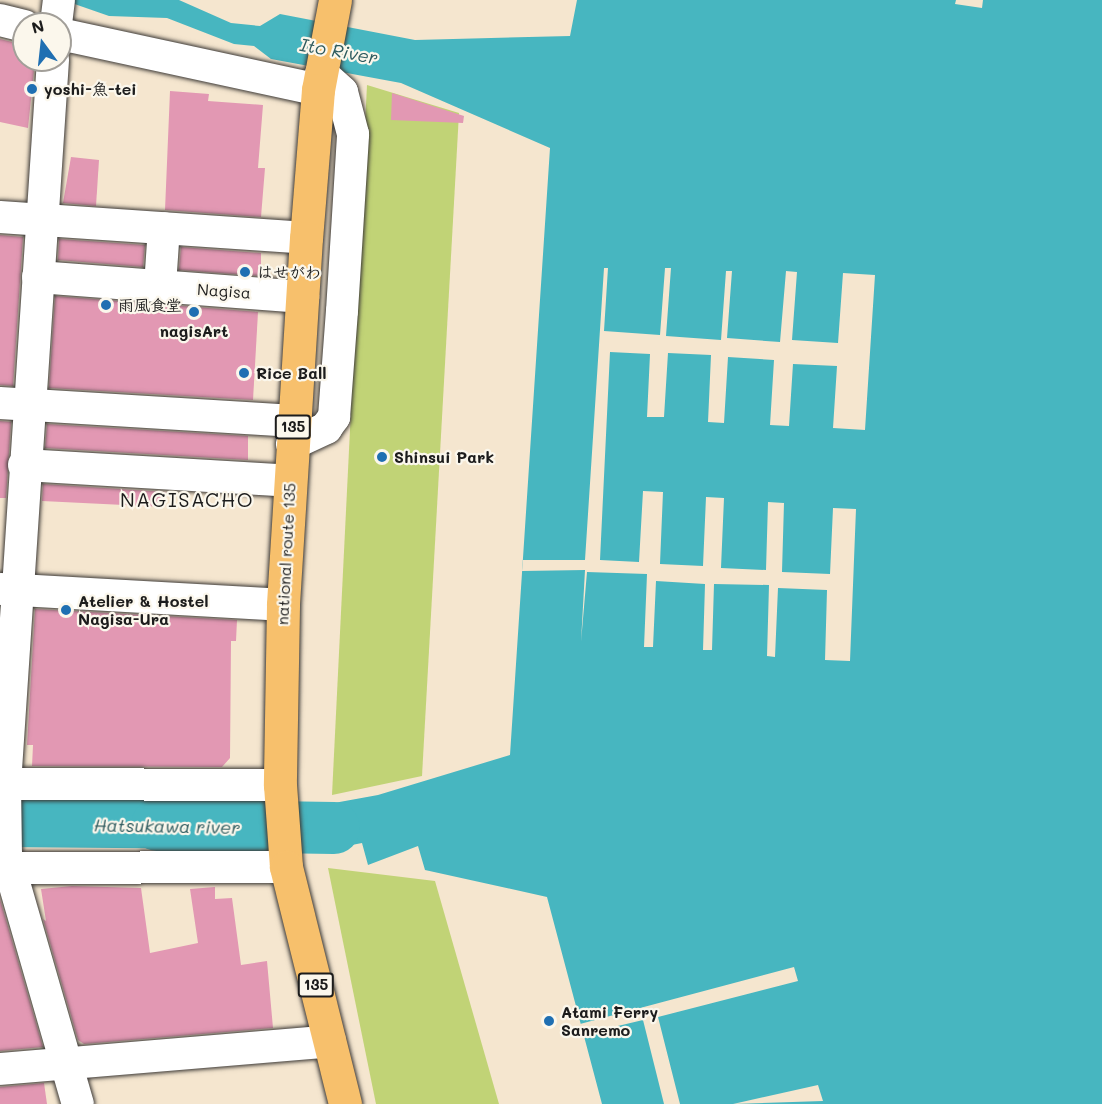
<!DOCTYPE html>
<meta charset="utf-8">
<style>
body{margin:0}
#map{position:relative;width:1102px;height:1104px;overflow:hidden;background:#f5e6cf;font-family:Mali,"Klee One",sans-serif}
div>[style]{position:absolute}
.green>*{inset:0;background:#c1d376}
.water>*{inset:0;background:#47b6c0}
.pier>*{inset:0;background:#f5e6cf}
.river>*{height:52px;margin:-26px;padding:0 26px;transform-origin:26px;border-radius:26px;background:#47b6c0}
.building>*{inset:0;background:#e298b3}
.roads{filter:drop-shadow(0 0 2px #3d3a37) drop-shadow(0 0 2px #3d3a37)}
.minor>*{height:32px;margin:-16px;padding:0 16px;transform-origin:16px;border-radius:16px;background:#fff}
.highway>*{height:33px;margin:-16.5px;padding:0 16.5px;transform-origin:16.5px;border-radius:16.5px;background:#f7c06c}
.dots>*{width:16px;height:16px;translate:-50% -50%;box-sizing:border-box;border:3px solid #fbf7ec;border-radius:50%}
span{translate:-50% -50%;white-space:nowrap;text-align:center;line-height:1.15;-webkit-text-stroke:4.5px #fbf7ec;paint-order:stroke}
.shield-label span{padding:2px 4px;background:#fbf7ec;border:2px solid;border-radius:4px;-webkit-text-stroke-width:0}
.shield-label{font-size:15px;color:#1c1c1c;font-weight:700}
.poi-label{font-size:16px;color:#1c1c1c;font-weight:700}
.left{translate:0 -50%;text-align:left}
.street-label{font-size:16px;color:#1c1c1c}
.water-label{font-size:18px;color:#2d5a5e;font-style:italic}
.quarter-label{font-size:20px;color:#1c1c1c;letter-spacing:1.5px}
.north{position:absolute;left:12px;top:12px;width:60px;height:60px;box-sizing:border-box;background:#fbf7ec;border:2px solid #a29f99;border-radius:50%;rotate:345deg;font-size:16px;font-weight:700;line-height:24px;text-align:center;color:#1c1c1c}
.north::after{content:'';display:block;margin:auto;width:21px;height:27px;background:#1f6fb2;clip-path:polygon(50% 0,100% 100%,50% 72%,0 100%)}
</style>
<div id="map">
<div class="green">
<div style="clip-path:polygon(367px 85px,459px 113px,422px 776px,332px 795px)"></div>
<div style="clip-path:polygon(328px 868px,435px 881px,499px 1104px,376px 1104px)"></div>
</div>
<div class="water">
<div style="clip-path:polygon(63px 0,179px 0,231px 23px,260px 26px,280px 14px,415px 40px,570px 36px,577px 0,1102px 0,1102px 1104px,602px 1104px,547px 897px,425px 870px,418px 846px,368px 865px,362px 843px,326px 850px,323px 805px,378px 795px,510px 755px,550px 148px,401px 83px,271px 59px,254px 46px,234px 44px,167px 18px,109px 16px)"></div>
<div style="clip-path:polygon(0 798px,228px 800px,232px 849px,0 847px)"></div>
</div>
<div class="pier">
<div style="clip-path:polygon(956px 0,983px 0,982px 8px,955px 4px)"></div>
<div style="clip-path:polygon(604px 268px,608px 268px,604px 331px,660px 335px,665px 268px,671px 268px,666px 336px,721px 340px,726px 271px,732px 271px,727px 338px,780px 342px,786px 271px,797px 272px,792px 340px,838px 343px,843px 273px,875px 275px,865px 430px,833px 428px,837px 366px,793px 364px,789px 426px,770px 425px,774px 360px,728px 357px,724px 423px,708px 422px,711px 355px,668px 353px,664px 417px,647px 417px,650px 354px,610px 352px,600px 560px,639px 562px,643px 491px,663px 492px,660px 564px,703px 566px,706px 497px,724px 498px,721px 568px,766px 570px,768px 502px,784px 503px,782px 572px,830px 574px,833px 508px,856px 509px,850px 661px,825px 660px,827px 590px,778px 588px,775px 657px,767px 656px,769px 585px,714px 584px,712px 650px,703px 650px,705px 584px,656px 581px,653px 647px,644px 647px,647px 574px,587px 572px,581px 642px,585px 570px,522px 571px,523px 560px,585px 560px)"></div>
<div style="clip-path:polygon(794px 967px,798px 981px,658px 1017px,680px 1104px,664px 1104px,643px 1020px,580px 1035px,580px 1024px)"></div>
<div style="clip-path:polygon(818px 1085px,823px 1101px,733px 1104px)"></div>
</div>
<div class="river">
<div style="left:157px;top:825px;width:177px;rotate:1deg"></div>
</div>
<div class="building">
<div style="clip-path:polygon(0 39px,20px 44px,24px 60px,35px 61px,28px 128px,0 122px)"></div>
<div style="clip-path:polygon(170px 91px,209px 94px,208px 101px,263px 105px,258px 168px,265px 168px,261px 217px,165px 210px)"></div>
<div style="clip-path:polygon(392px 93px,464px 116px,463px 123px,391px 120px)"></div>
<div style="clip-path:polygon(71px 157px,99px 160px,96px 206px,63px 203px)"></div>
<div style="clip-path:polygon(0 235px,23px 237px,13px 386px,0 385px)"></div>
<div style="clip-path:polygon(59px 239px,145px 245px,143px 267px,58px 260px)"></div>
<div style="clip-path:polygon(181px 247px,261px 253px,261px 276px,179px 270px)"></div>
<div style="clip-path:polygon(55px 296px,258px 312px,253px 400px,49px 388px)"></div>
<div style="clip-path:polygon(0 421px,11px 422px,6px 498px,0 498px)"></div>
<div style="clip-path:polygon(47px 424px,248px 436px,248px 460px,45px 448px)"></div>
<div style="clip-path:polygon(43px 484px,166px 492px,165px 507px,42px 501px)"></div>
<div style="clip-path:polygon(35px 609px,237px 620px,236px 641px,231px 641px,230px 758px,222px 767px,32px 766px,33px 745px,27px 745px)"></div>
<div style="clip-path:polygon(72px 886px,141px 888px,150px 953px,198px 943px,190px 889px,215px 887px,215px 899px,232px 898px,241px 965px,267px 961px,273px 1028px,84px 1044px,78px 1040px,43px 919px,46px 921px,41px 889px)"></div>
<div style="clip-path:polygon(0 899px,43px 1047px,0 1051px)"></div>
<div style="clip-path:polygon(44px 1083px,47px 1104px,0 1104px,0 1087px)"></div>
</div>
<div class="roads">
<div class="minor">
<div style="left:0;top:20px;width:25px;rotate:14deg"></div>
<div style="left:56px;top:24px;width:24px;rotate:-83deg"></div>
<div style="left:60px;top:34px;width:264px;rotate:12.2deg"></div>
<div style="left:53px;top:60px;width:726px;rotate:93.79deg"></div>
<div style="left:5px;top:784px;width:71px;rotate:89.2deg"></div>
<div style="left:6px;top:855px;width:259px;rotate:73.9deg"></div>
<div style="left:0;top:217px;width:307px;rotate:3.9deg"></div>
<div style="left:38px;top:277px;width:266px;rotate:4.3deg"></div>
<div style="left:160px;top:286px;width:58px;rotate:-86.1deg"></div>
<div style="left:0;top:403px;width:295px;rotate:3.5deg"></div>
<div style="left:292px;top:444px;width:38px;rotate:-25deg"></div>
<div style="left:326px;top:428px;width:14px;rotate:-54deg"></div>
<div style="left:334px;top:417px;width:106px;rotate:-85.7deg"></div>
<div style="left:342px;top:311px;width:177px;rotate:-86.4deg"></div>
<div style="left:353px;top:134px;width:43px;rotate:-104.7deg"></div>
<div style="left:342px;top:92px;width:28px;rotate:-138deg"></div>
<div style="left:24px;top:465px;width:266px;rotate:3.4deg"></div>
<div style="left:0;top:589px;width:283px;rotate:3.2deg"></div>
<div style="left:0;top:784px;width:280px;rotate:0.2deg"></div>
<div style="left:0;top:868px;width:286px;rotate:-0.2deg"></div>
<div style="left:0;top:1069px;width:331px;rotate:-4.8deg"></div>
</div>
<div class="highway">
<div style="left:335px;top:0;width:92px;rotate:100.7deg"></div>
<div style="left:318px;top:90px;width:148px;rotate:94.6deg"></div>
<div style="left:306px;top:238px;width:368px;rotate:93.6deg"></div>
<div style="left:283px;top:605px;width:180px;rotate:91deg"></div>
<div style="left:280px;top:785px;width:82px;rotate:85.8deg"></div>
<div style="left:286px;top:867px;width:244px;rotate:76deg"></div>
</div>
</div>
<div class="dots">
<div style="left:32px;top:89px;background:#1f6fb2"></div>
<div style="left:245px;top:272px;background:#1f6fb2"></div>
<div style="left:106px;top:305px;background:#1f6fb2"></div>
<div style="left:194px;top:312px;background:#1f6fb2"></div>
<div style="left:244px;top:373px;background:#1f6fb2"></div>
<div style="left:382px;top:457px;background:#1f6fb2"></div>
<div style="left:66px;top:610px;background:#1f6fb2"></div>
<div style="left:549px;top:1021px;background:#1f6fb2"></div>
</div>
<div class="shield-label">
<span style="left:293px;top:427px">135</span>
<span style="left:316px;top:985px">135</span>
</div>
<div class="poi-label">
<span class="left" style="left:44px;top:89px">yoshi-魚-tei</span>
<span class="left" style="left:257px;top:272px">はせがわ</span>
<span class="left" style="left:118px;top:305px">雨風食堂</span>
<span style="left:194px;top:331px">nagisArt</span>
<span class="left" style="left:256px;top:373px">Rice Ball</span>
<span class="left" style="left:394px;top:457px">Shinsui Park</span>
<span class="left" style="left:78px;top:610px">Atelier &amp; Hostel<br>Nagisa-Ura</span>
<span class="left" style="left:561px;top:1021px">Atami Ferry<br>Sanremo</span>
</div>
<div class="street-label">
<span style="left:224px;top:291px;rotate:4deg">Nagisa</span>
<span style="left:286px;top:554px;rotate:-87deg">national route 135</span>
</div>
<div class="water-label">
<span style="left:339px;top:51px;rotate:10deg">Ito River</span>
<span style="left:167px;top:826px;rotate:1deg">Hatsukawa river</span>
</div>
<div class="quarter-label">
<span style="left:187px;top:499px">NAGISACHO</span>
</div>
<div class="north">N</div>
</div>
